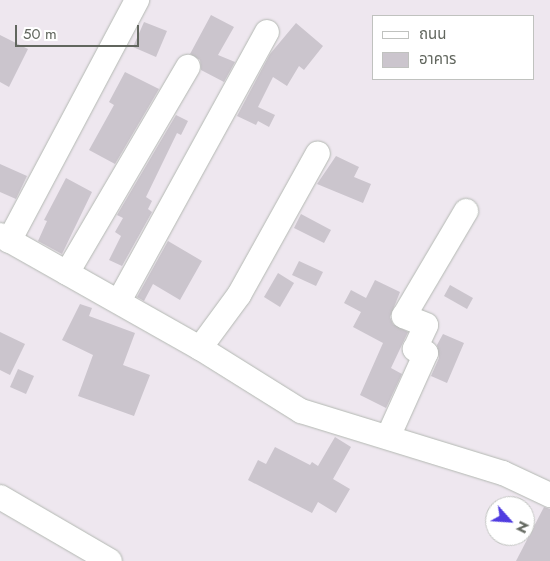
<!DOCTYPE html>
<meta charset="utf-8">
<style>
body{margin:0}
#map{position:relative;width:550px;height:561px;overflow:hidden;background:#eee7ef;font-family:Jost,"Noto Sans Thai",sans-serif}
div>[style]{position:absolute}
.building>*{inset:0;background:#cbc5cd}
.roads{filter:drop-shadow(0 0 1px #b3b8b2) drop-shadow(0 0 1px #b3b8b2)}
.minor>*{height:24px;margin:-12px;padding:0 12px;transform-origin:12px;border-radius:12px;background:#fff}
span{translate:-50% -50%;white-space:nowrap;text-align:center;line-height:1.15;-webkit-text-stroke:4px #fff;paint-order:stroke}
.legend{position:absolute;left:372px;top:15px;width:162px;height:65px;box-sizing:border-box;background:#fff;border:1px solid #c0c2bf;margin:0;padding:6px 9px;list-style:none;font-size:15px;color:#61665e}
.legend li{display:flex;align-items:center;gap:10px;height:25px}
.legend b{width:25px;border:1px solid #c0c2bf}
.north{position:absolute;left:485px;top:496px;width:50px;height:50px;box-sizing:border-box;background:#fff;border:1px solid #c0c2bf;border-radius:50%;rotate:116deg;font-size:14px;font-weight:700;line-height:20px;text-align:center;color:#61665e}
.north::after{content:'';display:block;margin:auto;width:18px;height:22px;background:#503ce0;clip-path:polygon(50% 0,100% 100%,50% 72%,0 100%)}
.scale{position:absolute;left:15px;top:25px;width:124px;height:22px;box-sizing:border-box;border:2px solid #61665e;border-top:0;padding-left:6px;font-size:15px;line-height:18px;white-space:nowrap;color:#61665e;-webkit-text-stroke:4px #fff;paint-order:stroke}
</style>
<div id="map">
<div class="building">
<div style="clip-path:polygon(211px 15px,234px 27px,218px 55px,235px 62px,224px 82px,201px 70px,200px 60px,190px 54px)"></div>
<div style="clip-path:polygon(144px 22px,167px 31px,156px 57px,133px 47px)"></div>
<div style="clip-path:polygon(296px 23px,323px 46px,304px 70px,299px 66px,287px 86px,273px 77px,258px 107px,275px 115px,269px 127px,258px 121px,256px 125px,237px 116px,270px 54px)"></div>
<div style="clip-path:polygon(0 35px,28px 49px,9px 87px,0 82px)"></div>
<div style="clip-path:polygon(125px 72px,159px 89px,115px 164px,89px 150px,114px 105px,109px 102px)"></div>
<div style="clip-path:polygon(176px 115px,188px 121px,181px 135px,177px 133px,146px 197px,152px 201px,148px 209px,152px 212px,122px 266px,109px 260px,121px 236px,115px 232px,123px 218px,117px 215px)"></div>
<div style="clip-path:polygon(336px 156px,359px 167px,354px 177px,371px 184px,363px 203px,317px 184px)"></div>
<div style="clip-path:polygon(0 164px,27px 176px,16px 199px,0 192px)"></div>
<div style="clip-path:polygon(66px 178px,92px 192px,62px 254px,38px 241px,47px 221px,44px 220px)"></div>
<div style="clip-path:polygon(301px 214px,331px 230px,324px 243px,294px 228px)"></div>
<div style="clip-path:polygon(168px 241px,202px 261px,180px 300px,153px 284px,144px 301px,137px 297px)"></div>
<div style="clip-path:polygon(299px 261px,323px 272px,316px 286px,292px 275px)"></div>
<div style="clip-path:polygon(278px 273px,294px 283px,280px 307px,264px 297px)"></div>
<div style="clip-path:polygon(375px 280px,400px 292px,390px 317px,393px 324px,408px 332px,391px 368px,402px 374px,386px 408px,360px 395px,383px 343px,353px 327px,361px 312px,344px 303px,351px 290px,366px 298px)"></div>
<div style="clip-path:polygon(450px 285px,473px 298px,467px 309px,444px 296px)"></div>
<div style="clip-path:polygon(80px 304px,92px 308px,89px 316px,135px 333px,123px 365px,150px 375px,134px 416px,78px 396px,93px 355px,62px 340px)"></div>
<div style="clip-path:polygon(0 332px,25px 344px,10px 375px,0 370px)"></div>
<div style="clip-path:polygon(443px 334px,464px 343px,447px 383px,431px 376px,439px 358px,437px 345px)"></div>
<div style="clip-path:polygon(18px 369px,34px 376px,26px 394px,10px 387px)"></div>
<div style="clip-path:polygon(335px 437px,351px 447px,333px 479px,350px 489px,336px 513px,318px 502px,312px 513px,248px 480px,258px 460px,266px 464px,275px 447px,310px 465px,312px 462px,318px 466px)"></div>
<div style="clip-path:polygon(544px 507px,550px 509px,550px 561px,516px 561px)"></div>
</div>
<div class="roads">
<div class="minor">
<div style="left:0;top:235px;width:230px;rotate:29.5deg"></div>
<div style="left:200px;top:348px;width:119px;rotate:32deg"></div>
<div style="left:301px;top:411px;width:211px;rotate:17.1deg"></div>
<div style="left:503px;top:473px;width:52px;rotate:25.1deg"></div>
<div style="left:9px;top:241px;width:273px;rotate:-62deg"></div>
<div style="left:67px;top:273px;width:239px;rotate:-59.6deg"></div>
<div style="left:119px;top:301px;width:307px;rotate:-61.2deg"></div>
<div style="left:200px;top:348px;width:66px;rotate:-53.7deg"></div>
<div style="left:239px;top:295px;width:162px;rotate:-60.9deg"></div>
<div style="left:388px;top:437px;width:92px;rotate:-65.7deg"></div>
<div style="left:426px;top:353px;width:12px;rotate:-160deg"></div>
<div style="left:415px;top:349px;width:26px;rotate:-65deg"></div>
<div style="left:426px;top:325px;width:24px;rotate:-158deg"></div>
<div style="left:404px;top:316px;width:122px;rotate:-59.4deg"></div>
<div style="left:0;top:497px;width:127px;rotate:30.2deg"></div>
</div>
</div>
<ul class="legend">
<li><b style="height:6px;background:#fff"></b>ถนน</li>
<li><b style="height:14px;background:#cbc5cd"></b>อาคาร</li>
</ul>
<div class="north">N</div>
<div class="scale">50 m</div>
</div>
